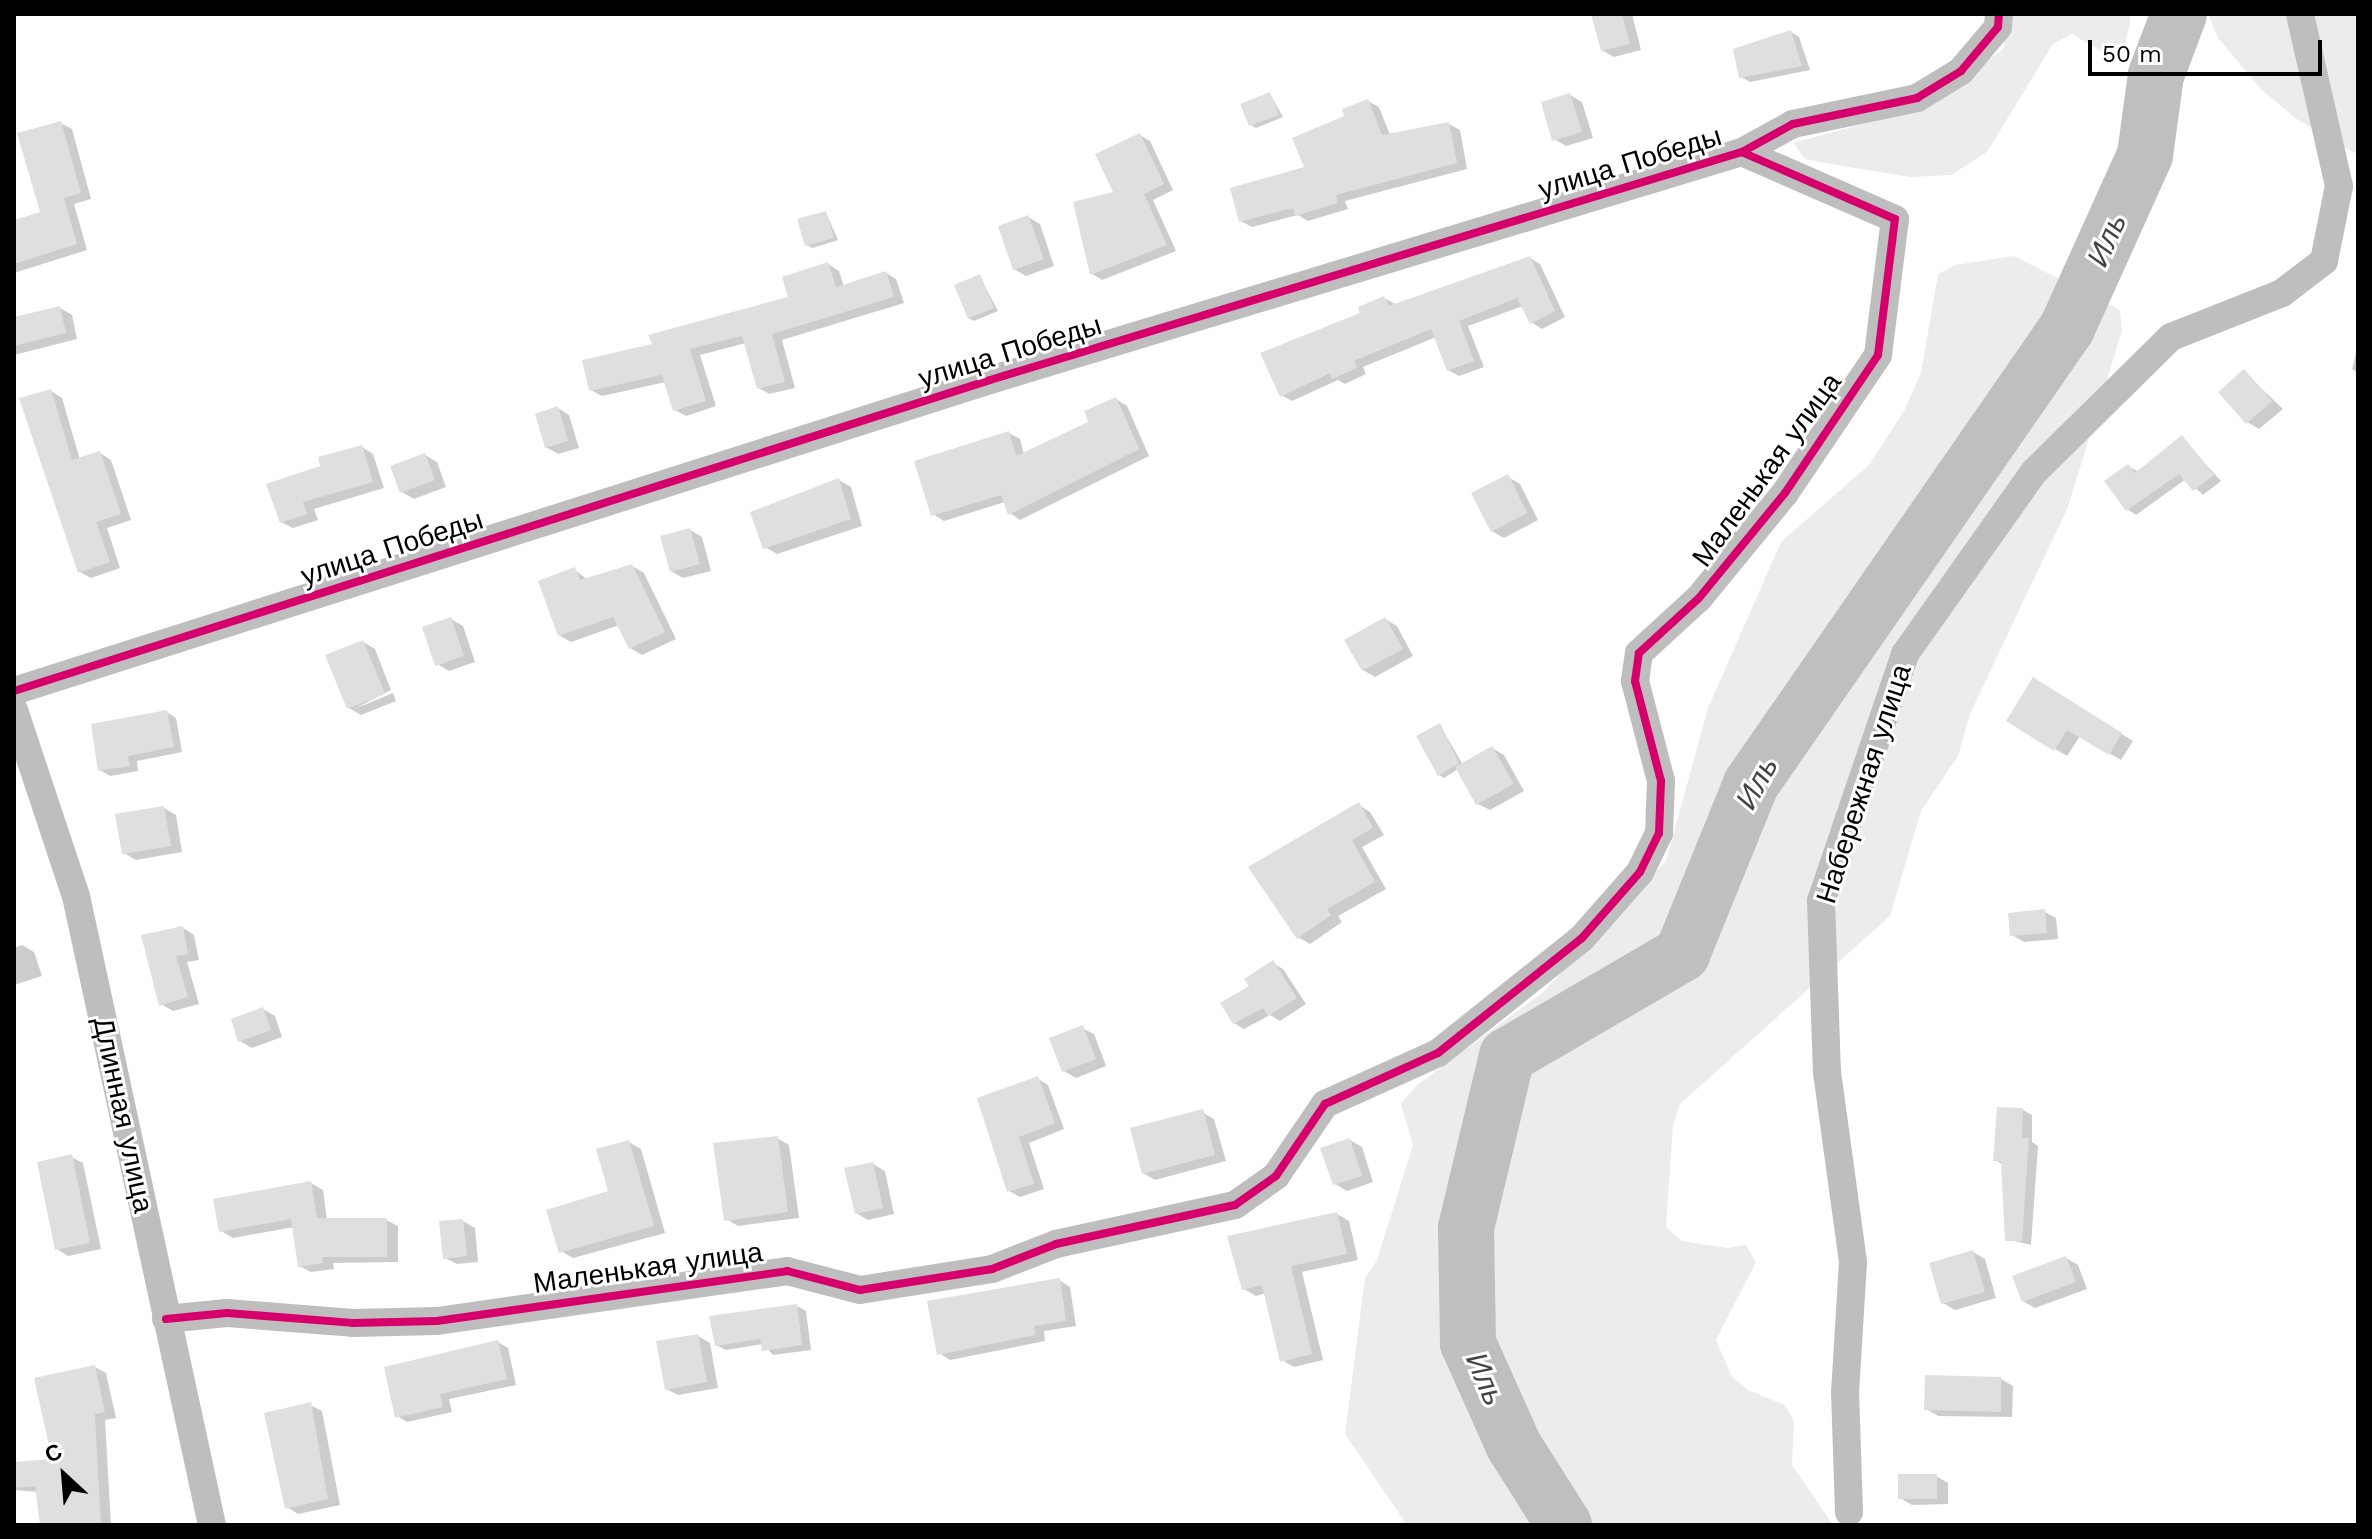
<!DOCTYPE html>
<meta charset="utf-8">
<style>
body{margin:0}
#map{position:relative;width:2372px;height:1539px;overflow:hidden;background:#fff;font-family:"Work Sans",sans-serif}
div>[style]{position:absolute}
.green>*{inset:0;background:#ececec}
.shadow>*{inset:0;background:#0003}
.river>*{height:56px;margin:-28px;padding:0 28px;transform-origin:28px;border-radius:28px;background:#bfbfbf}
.building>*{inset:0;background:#dfdfdf}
.street>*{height:28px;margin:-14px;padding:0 14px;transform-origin:14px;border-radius:14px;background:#bebebe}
.cycleway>*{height:8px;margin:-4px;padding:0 4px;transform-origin:4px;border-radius:4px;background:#d6006c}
span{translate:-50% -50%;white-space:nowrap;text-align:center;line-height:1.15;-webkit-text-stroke:6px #fff;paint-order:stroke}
.street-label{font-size:28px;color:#000}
.water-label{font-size:30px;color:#444;font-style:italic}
.frame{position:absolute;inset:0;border:16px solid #000;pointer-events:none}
.north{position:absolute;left:24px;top:1435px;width:80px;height:80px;-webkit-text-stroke:6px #fff;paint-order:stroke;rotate:334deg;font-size:22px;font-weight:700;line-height:32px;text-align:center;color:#000}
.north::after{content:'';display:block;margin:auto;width:28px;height:36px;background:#000;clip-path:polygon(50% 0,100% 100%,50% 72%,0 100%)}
.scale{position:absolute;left:2088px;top:40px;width:234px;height:36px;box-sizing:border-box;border:4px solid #000;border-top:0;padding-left:10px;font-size:24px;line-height:28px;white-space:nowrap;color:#000;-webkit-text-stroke:6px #fff;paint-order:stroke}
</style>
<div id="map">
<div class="green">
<div style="clip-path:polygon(2009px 14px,2130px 14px,2130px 22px,2126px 42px,2107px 55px,2072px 34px,2053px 44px,1987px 152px,1951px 175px,1910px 177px,1825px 163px,1805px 159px,1793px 143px,1926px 107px,2003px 49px)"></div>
<div style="clip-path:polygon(2208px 14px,2358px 14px,2358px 155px,2295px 118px,2261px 89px,2218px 38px)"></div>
<div style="clip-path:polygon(2014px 256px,2120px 310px,2122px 331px,2068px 507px,1970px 714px,1958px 756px,1921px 811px,1890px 916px,1680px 1104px,1673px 1124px,1666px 1227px,1682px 1241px,1727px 1248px,1746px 1245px,1756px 1262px,1716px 1340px,1732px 1377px,1748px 1390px,1785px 1405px,1794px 1422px,1792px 1465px,1833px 1525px,1407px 1525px,1345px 1434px,1365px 1278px,1377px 1260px,1413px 1145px,1401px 1104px,1416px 1086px,1542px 993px,1666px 861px,1708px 708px,1781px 542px,1869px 465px,1904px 411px,1921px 373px,1938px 274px,1955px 265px)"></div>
</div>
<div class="shadow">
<div style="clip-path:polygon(1596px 14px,1632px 14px,1641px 50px,1614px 57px,1602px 50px)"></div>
<div style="clip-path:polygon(1791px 32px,1799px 37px,1810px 70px,1750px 82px,1741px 77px)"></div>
<div style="clip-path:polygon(1270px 94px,1283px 117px,1256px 128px,1251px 125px)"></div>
<div style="clip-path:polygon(1570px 95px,1582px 102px,1593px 138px,1566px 146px,1554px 139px)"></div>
<div style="clip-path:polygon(1368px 101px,1379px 107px,1390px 135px,1449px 124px,1460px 130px,1467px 169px,1345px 201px,1348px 209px,1308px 221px,1298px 215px,1252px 227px,1241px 221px,1307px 168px,1347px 117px)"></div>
<div style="clip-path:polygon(60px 123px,72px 129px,91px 199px,74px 204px,87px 250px,14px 273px,14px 222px,42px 214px)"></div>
<div style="clip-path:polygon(1140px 135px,1150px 141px,1173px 190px,1153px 200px,1176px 251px,1102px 280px,1092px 274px)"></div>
<div style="clip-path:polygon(826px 213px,838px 240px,812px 248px,807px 245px)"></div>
<div style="clip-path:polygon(1028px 217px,1040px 224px,1054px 266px,1026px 276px,1014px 269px)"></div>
<div style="clip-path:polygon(1530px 258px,1540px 264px,1565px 317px,1542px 329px,1531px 322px,1523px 306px,1468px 326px,1484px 367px,1459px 376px,1448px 370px,1436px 337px,1363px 367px,1366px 374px,1345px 384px,1338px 380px,1292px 401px,1281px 395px,1384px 298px,1395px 304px)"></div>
<div style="clip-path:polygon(828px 264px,839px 271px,844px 287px,886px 273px,896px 279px,904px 303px,782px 340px,795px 388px,769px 394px,759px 388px,746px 343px,700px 355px,716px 406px,686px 416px,675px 410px,666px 382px,602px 396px,591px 390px,654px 346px,790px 298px)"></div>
<div style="clip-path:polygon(980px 277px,998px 311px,974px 321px,969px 318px)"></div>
<div style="clip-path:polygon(60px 308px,72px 315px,77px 339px,14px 355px,14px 319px)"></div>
<div style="clip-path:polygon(2358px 346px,2358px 373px,2352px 369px)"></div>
<div style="clip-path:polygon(2244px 372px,2283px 409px,2259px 429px,2247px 422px)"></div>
<div style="clip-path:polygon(51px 391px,62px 398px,80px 460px,100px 453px,111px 460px,131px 520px,107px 528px,120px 568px,91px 578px,80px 572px)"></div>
<div style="clip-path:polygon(1116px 399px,1127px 406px,1149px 456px,1020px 520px,1010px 513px,1005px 502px,944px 521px,933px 514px,1009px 433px,1020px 439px,1024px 455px,1091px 423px)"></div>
<div style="clip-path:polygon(558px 408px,569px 415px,579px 448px,558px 454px,546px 447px)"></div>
<div style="clip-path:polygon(2182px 438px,2221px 481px,2203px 495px,2186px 479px,2136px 515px,2127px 509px,2128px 466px,2139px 472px)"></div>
<div style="clip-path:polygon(362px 447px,373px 454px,384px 488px,314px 509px,318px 520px,293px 528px,281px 522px,323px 467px)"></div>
<div style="clip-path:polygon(425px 455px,437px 462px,446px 487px,414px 499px,402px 492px)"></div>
<div style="clip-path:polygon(1508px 477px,1520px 484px,1538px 520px,1504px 538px,1492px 531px)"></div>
<div style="clip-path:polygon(839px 480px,851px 487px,862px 526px,777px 554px,765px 547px)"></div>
<div style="clip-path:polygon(690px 530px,702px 537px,711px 571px,683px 578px,671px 571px)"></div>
<div style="clip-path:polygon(632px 566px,644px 573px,676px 639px,642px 655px,630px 648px,619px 625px,571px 642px,559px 635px,575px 570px,588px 580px)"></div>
<div style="clip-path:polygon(451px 619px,463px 626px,475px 662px,449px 671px,437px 664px)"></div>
<div style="clip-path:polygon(1385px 619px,1397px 626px,1413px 656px,1375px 677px,1363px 670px)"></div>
<div style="clip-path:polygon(363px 642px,375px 649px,391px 690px,354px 709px,393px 693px,396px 701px,361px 715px,349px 708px)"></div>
<div style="clip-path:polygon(2034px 680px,2133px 741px,2121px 760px,2080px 736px,2067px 756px,2009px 721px)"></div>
<div style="clip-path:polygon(167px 712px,176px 718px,182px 752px,137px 761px,138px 771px,110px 776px,100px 770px)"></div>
<div style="clip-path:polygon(1440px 725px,1463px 765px,1492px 748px,1504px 755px,1524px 791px,1490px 810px,1478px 804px,1458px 769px,1444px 778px,1439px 775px)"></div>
<div style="clip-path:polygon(1359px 805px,1370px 812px,1384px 835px,1362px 847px,1386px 889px,1338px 916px,1342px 922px,1310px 944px,1298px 937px)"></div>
<div style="clip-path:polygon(164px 808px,176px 815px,182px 852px,136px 860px,124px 853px)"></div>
<div style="clip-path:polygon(2045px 912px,2056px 918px,2058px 939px,2024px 942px,2012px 935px)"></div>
<div style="clip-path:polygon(183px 928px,194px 935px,199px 960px,187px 962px,199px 1004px,173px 1011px,161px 1004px)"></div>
<div style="clip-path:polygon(22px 945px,34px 952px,42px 976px,14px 985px,14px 948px)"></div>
<div style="clip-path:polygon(1273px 963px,1283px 969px,1306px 1004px,1280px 1021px,1270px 1015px,1244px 1029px,1234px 1023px,1252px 986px)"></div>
<div style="clip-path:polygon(263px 1009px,275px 1016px,282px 1037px,252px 1048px,240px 1041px)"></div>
<div style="clip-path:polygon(1082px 1028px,1094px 1034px,1106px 1066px,1076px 1078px,1064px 1071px)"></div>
<div style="clip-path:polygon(1037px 1078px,1048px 1085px,1064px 1129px,1029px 1143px,1044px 1189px,1020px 1197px,1009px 1191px,979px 1100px)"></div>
<div style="clip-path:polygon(2023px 1110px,2032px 1115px,2032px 1142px,2038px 1146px,2031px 1245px,2006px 1239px,2004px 1165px,1995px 1160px)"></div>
<div style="clip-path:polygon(1202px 1112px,1214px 1119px,1226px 1161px,1155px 1180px,1143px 1173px)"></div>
<div style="clip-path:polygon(777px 1138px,789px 1145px,799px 1218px,738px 1226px,726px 1219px)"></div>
<div style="clip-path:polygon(1350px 1140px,1362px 1147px,1373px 1182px,1347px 1191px,1335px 1184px)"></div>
<div style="clip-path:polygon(629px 1142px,641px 1149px,665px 1233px,573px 1258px,561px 1251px,610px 1192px)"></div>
<div style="clip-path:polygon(71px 1157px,83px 1163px,101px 1249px,68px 1256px,57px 1249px)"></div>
<div style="clip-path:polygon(873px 1164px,885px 1171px,894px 1214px,868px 1220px,856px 1213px)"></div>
<div style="clip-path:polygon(311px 1183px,323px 1190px,327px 1220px,386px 1220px,398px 1226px,398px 1262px,333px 1263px,334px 1269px,311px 1272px,299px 1266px,294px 1227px,233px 1238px,221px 1231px)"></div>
<div style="clip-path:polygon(1337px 1214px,1349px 1221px,1358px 1260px,1302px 1272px,1323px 1360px,1294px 1367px,1282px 1360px,1266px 1293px,1256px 1296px,1244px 1289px)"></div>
<div style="clip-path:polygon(463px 1221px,475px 1228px,478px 1262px,457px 1264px,445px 1258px)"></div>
<div style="clip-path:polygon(1973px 1252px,1985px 1259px,1996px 1298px,1955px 1310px,1943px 1303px)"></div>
<div style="clip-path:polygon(2066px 1258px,2078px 1265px,2087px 1289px,2035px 1308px,2023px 1301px)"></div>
<div style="clip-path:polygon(1059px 1280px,1070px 1287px,1076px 1326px,1044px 1331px,1045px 1341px,950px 1360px,939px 1353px)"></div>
<div style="clip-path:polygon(797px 1306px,806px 1311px,811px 1350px,773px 1355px,763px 1344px,726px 1350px,716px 1345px)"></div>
<div style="clip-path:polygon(698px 1336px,710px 1343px,718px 1388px,678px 1395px,666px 1389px)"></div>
<div style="clip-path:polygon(498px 1342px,508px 1348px,516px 1385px,449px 1399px,452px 1412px,407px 1422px,397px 1416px)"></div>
<div style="clip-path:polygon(95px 1367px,106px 1373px,116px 1418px,105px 1420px,111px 1525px,42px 1525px,38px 1492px,14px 1490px,14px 1464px,54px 1461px)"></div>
<div style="clip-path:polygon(2001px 1379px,2013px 1386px,2012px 1417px,1938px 1416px,1926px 1409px)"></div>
<div style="clip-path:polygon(310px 1405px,322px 1411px,340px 1505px,298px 1514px,287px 1507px)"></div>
<div style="clip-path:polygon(1936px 1476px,1948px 1483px,1948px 1504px,1912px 1505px,1900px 1498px)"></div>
</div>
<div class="river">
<div style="left:1564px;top:1525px;width:93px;rotate:-122.3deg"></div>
<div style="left:1514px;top:1446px;width:113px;rotate:-114.1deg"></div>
<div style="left:1468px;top:1343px;width:115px;rotate:-91deg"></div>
<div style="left:1466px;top:1228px;width:177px;rotate:-76.6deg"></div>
<div style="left:1507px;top:1056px;width:203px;rotate:-30.2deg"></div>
<div style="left:1682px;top:954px;width:183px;rotate:-67.9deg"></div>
<div style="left:1751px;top:784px;width:555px;rotate:-55.28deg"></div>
<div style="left:2067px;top:328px;width:190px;rotate:-65.7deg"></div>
<div style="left:2145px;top:155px;width:81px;rotate:-82.2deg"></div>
<div style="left:2156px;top:75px;width:65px;rotate:-69.3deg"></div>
</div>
<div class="building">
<div style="clip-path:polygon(1591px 14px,1622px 14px,1630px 44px,1601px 51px)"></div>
<div style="clip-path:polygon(1791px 30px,1802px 66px,1739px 78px,1733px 49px)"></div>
<div style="clip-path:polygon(1270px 92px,1279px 115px,1249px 126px,1240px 104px)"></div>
<div style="clip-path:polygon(1570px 93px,1582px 132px,1552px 141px,1541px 102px)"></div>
<div style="clip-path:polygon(1368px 99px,1382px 135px,1449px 122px,1457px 163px,1336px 195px,1338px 203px,1295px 216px,1293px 208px,1239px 222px,1230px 188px,1304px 167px,1292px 138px,1344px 116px,1342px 109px)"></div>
<div style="clip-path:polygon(61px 121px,81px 193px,64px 198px,77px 244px,14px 264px,14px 220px,40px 212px,17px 133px)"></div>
<div style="clip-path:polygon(1140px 133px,1164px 184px,1144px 194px,1167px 245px,1090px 275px,1073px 202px,1113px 192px,1095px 154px)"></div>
<div style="clip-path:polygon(826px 211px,834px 238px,805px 246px,797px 219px)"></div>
<div style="clip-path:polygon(1028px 215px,1044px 259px,1013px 270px,998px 226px)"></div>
<div style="clip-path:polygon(1530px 256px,1555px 311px,1530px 324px,1517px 298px,1459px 321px,1474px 361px,1447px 371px,1431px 329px,1354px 361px,1357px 368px,1332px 379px,1330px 373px,1280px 397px,1260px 353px,1360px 313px,1358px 307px,1384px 296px,1389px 306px)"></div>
<div style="clip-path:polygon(828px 262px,836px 287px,886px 271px,894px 297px,772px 334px,785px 382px,757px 389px,742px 336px,690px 349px,706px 401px,673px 411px,662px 375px,589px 391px,582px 360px,652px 344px,648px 335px,788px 297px,782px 277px)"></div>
<div style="clip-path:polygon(980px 274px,994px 308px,968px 319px,954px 285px)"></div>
<div style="clip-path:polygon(60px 306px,66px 333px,14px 346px,14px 317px)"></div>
<div style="clip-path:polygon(2244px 369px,2272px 401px,2246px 424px,2218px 392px)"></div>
<div style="clip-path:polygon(51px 389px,72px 460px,100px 451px,121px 514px,96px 522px,110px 562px,78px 573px,19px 398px)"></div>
<div style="clip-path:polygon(1116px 397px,1139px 449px,1008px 515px,1001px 495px,931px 516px,914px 461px,1009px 431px,1016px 456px,1088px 422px,1084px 411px)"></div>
<div style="clip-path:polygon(558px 406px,568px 441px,545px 448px,535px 414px)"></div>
<div style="clip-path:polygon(2182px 435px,2214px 475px,2193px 491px,2179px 474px,2126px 511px,2104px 481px,2128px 464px,2135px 473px)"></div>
<div style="clip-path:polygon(362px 445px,373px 482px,303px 502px,307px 514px,280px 523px,266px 484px,320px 466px,318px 457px)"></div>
<div style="clip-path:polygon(425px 453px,435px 480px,400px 493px,390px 466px)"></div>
<div style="clip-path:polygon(1508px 474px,1527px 513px,1491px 532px,1471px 493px)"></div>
<div style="clip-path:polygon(839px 478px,851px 519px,763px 549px,750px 512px)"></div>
<div style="clip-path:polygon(690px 528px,700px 564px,670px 572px,660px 536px)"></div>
<div style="clip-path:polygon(632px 564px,665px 632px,629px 649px,613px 617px,558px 636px,538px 581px,575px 567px,580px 580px)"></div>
<div style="clip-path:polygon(451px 617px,464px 656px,435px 666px,422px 627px)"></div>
<div style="clip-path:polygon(1385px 617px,1403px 649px,1362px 671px,1344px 640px)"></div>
<div style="clip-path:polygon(363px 640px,385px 694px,347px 709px,325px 655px)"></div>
<div style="clip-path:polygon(2033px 677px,2122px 733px,2109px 755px,2067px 730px,2054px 751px,2006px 721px)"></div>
<div style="clip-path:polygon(167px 710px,174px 747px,128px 756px,130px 766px,98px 771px,91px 724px)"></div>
<div style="clip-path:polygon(1440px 723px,1459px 763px,1438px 776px,1416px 736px)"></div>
<div style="clip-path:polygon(1492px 746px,1514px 784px,1476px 805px,1455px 767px)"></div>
<div style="clip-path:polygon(1359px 802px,1373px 828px,1352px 840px,1375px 882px,1327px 909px,1331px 915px,1297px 939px,1248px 867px)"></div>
<div style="clip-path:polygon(164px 806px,171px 846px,122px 854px,115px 814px)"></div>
<div style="clip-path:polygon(2045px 909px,2047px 933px,2010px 936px,2008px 913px)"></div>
<div style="clip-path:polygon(183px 926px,188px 954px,176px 956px,188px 997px,159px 1006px,141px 935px)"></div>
<div style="clip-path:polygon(1273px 960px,1297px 998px,1268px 1016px,1263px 1008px,1233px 1024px,1220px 1003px,1249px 986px,1244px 979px)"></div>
<div style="clip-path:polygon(263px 1007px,271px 1030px,238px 1042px,231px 1019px)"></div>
<div style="clip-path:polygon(1083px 1025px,1096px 1059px,1062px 1072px,1049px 1038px)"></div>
<div style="clip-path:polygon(1038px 1076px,1055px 1123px,1019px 1137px,1034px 1184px,1007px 1192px,977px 1098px)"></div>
<div style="clip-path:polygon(1997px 1107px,2023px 1108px,2022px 1138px,2029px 1138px,2022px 1241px,2005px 1241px,2001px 1161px,1993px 1161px)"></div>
<div style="clip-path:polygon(1203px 1109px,1215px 1155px,1142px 1174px,1130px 1128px)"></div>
<div style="clip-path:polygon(778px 1136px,788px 1212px,724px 1221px,713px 1143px)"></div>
<div style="clip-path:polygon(1350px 1138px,1362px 1176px,1333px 1185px,1320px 1148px)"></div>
<div style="clip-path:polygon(629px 1140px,654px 1226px,559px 1253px,546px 1210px,608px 1191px,596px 1149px)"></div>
<div style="clip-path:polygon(72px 1154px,90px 1243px,55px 1250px,37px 1162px)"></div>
<div style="clip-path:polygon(873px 1162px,883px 1208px,855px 1214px,844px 1168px)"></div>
<div style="clip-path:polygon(311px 1181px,317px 1218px,387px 1218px,387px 1257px,322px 1257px,323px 1263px,298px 1267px,291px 1219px,219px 1232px,213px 1199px)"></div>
<div style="clip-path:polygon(1337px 1212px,1347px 1254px,1291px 1266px,1312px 1354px,1280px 1362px,1262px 1285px,1242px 1290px,1227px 1236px)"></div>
<div style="clip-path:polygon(463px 1219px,467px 1256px,443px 1259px,439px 1221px)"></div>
<div style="clip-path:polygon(1973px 1250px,1985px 1292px,1941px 1304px,1929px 1263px)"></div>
<div style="clip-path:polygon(2066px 1256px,2076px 1282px,2022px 1302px,2012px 1276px)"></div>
<div style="clip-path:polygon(1060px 1278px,1066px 1321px,1034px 1326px,1035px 1335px,937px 1355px,927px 1301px)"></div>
<div style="clip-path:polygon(797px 1304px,802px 1345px,762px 1351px,760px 1339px,715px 1346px,709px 1316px)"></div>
<div style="clip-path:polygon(698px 1334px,707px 1382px,665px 1390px,656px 1341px)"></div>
<div style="clip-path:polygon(498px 1340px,507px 1379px,440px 1394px,443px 1407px,395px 1418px,384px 1367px)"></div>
<div style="clip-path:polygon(95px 1365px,105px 1412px,95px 1414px,101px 1525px,40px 1525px,35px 1486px,14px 1488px,14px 1462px,52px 1459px,34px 1378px)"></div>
<div style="clip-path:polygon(1925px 1375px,2001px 1377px,2001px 1412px,1924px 1410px)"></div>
<div style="clip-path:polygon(311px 1402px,328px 1499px,285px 1509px,264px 1413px)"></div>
<div style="clip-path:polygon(1898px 1474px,1937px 1474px,1937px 1499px,1898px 1499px)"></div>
</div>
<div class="street">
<div style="left:14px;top:691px;width:1024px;rotate:-17.67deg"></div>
<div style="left:990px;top:380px;width:786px;rotate:-16.87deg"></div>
<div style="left:1742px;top:152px;width:58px;rotate:-28.8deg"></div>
<div style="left:1793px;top:124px;width:127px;rotate:-11.8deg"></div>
<div style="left:1917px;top:98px;width:52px;rotate:-31.5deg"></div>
<div style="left:1961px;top:71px;width:57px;rotate:-49.9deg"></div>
<div style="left:1998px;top:27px;width:13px;rotate:-86deg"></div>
<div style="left:14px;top:710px;width:196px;rotate:71.6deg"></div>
<div style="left:76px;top:896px;width:644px;rotate:77.8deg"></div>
<div style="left:166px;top:1319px;width:61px;rotate:-5.6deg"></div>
<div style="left:227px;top:1313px;width:126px;rotate:4.5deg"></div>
<div style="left:353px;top:1323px;width:84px;rotate:-1.4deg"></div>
<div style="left:437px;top:1321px;width:354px;rotate:-8.1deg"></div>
<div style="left:787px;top:1271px;width:75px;rotate:14.6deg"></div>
<div style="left:860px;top:1290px;width:134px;rotate:-9deg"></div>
<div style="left:992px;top:1269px;width:69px;rotate:-21.3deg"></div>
<div style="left:1056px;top:1244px;width:183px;rotate:-12.3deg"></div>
<div style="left:1235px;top:1205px;width:50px;rotate:-35.3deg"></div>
<div style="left:1276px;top:1176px;width:87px;rotate:-55.8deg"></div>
<div style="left:1325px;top:1104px;width:124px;rotate:-24.3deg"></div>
<div style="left:1438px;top:1053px;width:184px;rotate:-38.6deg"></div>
<div style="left:1582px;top:938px;width:88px;rotate:-48.7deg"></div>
<div style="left:1640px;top:872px;width:43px;rotate:-64deg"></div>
<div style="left:1659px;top:833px;width:52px;rotate:-87.8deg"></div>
<div style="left:1661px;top:781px;width:103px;rotate:-104.6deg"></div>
<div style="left:1635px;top:681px;width:28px;rotate:-82deg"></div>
<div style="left:1639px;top:653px;width:81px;rotate:-42.5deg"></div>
<div style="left:1699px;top:598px;width:136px;rotate:-50.7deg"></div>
<div style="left:1785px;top:493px;width:166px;rotate:-56deg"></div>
<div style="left:1878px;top:355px;width:137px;rotate:-82.9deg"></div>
<div style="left:1895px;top:219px;width:167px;rotate:-156.4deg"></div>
<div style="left:1849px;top:1512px;width:119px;rotate:-91.9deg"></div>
<div style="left:1845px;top:1393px;width:131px;rotate:-86.5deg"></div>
<div style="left:1853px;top:1262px;width:191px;rotate:-97.8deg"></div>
<div style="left:1827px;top:1073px;width:172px;rotate:-92deg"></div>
<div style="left:1821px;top:901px;width:261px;rotate:-71.2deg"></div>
<div style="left:1905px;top:654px;width:223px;rotate:-54.7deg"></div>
<div style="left:2034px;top:472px;width:192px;rotate:-44.6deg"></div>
<div style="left:2171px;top:337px;width:119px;rotate:-21.6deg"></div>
<div style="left:2282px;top:293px;width:53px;rotate:-37.3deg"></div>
<div style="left:2324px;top:261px;width:76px;rotate:-78.7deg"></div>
<div style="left:2339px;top:186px;width:176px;rotate:-102.8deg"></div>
</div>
<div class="cycleway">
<div style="left:14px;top:691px;width:1024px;rotate:-17.67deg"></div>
<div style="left:990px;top:380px;width:786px;rotate:-16.87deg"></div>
<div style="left:1742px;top:152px;width:58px;rotate:-28.8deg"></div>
<div style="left:1793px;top:124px;width:127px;rotate:-11.8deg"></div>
<div style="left:1917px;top:98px;width:52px;rotate:-31.5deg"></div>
<div style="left:1961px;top:71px;width:57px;rotate:-49.9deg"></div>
<div style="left:1998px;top:27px;width:13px;rotate:-86deg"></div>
<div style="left:166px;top:1319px;width:61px;rotate:-5.6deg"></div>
<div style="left:227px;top:1313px;width:126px;rotate:4.5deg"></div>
<div style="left:353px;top:1323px;width:84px;rotate:-1.4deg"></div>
<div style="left:437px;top:1321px;width:354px;rotate:-8.1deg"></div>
<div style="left:787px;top:1271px;width:75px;rotate:14.6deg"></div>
<div style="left:860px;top:1290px;width:134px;rotate:-9deg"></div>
<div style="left:992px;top:1269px;width:69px;rotate:-21.3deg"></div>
<div style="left:1056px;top:1244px;width:183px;rotate:-12.3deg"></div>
<div style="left:1235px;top:1205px;width:50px;rotate:-35.3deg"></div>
<div style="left:1276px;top:1176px;width:87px;rotate:-55.8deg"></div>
<div style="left:1325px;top:1104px;width:124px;rotate:-24.3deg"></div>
<div style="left:1438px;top:1053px;width:184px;rotate:-38.6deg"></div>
<div style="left:1582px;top:938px;width:88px;rotate:-48.7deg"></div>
<div style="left:1640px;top:872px;width:43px;rotate:-64deg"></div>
<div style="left:1659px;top:833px;width:52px;rotate:-87.8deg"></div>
<div style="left:1661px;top:781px;width:103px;rotate:-104.6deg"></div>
<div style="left:1635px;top:681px;width:28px;rotate:-82deg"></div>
<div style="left:1639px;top:653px;width:81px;rotate:-42.5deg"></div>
<div style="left:1699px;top:598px;width:136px;rotate:-50.7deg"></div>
<div style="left:1785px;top:493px;width:166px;rotate:-56deg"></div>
<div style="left:1878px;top:355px;width:137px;rotate:-82.9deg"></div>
<div style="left:1895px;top:219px;width:167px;rotate:-156.4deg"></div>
</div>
<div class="street-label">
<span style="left:1630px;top:163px;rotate:-17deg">улица Победы</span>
<span style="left:1010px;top:352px;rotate:-17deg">улица Победы</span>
<span style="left:1767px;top:470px;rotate:-54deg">Маленькая улица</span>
<span style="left:392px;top:548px;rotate:-18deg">улица Победы</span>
<span style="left:1864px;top:784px;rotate:-72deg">Набережная улица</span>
<span style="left:123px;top:1115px;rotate:78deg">Длинная улица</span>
<span style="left:648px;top:1268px;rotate:-8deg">Маленькая улица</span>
</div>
<div class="water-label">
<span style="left:2107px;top:240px;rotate:-66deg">Иль</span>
<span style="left:1757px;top:783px;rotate:-61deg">Иль</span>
<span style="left:1485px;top:1379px;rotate:67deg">Иль</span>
</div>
<div class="frame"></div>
<div class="north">С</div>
<div class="scale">50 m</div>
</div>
